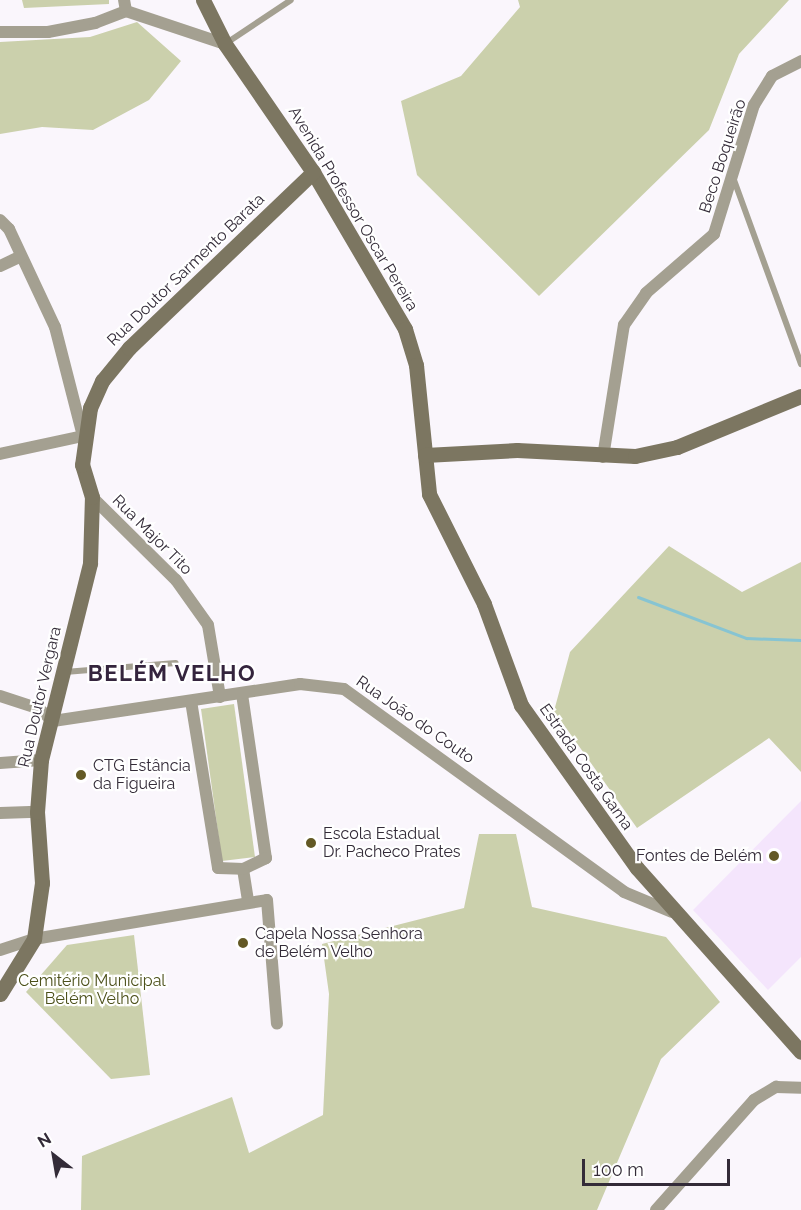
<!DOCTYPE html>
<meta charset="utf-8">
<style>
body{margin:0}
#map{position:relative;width:801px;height:1210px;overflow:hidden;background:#faf6fc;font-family:Raleway,sans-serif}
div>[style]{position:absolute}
.built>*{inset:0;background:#f4e5fc}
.green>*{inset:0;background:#cbd0ac}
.stream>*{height:3px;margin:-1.5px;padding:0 1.5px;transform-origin:1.5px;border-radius:1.5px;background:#87c4d2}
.service>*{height:6px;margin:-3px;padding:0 3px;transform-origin:3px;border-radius:3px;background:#a4a091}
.minor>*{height:12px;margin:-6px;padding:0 6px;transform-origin:6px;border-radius:6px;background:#a4a091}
.secondary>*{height:15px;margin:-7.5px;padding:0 7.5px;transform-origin:7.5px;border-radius:7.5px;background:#7c7661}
.dots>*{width:16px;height:16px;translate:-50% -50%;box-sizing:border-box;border:3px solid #fff;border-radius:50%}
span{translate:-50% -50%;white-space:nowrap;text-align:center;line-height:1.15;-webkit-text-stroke:4.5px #fff;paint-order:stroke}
.street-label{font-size:16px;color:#332b38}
.poi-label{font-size:16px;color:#332b38}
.left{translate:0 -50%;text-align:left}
.right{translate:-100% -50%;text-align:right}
.park-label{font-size:16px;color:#4c501a}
.district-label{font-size:22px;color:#34243d;font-weight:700;letter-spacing:1.5px}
.north{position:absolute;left:24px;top:1126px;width:60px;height:60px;-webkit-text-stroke:4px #fff;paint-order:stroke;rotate:329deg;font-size:16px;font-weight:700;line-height:24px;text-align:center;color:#332b38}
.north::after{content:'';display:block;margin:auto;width:21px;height:27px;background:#332b38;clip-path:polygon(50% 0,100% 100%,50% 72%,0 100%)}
.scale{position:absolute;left:582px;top:1159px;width:148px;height:27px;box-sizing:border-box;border:3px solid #332b38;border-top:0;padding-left:8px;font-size:18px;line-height:21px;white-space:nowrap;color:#332b38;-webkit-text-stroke:4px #fff;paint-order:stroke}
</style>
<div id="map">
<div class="built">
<div style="clip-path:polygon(801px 801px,801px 957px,768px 990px,693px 910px)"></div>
</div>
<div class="green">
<div style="clip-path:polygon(22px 0,109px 0,109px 4px,24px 8px)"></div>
<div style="clip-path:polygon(518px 0,789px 0,739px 54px,709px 130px,539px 296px,417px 175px,401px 101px,461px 76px,520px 7px)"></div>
<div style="clip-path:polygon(137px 22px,181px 61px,149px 100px,93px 130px,42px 127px,0 134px,0 42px,90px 37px)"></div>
<div style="clip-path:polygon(669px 546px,742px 592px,801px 562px,801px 772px,769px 738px,637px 828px,554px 711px,570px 652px)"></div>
<div style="clip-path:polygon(234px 704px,255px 857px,222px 861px,201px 709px)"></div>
<div style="clip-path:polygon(479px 834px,516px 834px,532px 907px,666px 937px,720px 1002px,661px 1059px,597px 1210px,81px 1210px,82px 1156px,232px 1097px,249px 1153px,323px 1115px,329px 994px,322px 944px,464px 908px)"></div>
<div style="clip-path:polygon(134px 935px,150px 1075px,111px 1079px,26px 992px,67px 945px)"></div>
</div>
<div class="stream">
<div style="left:638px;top:597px;width:116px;rotate:20.8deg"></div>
<div style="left:746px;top:638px;width:55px;rotate:2.1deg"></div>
</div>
<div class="service">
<div style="left:225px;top:44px;width:79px;rotate:-33.7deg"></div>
<div style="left:734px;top:180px;width:196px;rotate:70deg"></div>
<div style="left:65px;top:672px;width:111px;rotate:-4.6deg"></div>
</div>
<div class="minor">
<div style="left:126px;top:11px;width:104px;rotate:18.4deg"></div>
<div style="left:0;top:32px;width:48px"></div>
<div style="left:48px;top:32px;width:48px;rotate:-10.8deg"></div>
<div style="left:95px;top:23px;width:33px;rotate:-21deg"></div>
<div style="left:126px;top:11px;width:11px;rotate:-100deg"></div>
<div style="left:0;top:220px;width:13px;rotate:45deg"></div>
<div style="left:9px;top:229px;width:108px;rotate:64.9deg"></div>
<div style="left:55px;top:327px;width:113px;rotate:75.6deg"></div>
<div style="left:83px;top:436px;width:85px;rotate:167.8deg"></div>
<div style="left:0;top:266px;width:23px;rotate:-25deg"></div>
<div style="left:603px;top:457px;width:134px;rotate:-81deg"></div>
<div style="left:624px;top:325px;width:39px;rotate:-55deg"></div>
<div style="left:646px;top:293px;width:90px;rotate:-40.9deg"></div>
<div style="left:714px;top:234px;width:135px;rotate:-72.8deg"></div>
<div style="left:754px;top:105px;width:34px;rotate:-58deg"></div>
<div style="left:772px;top:76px;width:33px;rotate:-27deg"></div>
<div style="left:92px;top:497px;width:118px;rotate:44.7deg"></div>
<div style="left:176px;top:580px;width:55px;rotate:54.6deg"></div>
<div style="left:208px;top:625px;width:73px;rotate:80.5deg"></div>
<div style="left:242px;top:694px;width:166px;rotate:81.7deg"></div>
<div style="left:266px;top:858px;width:25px;rotate:154deg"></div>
<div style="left:243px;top:869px;width:33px;rotate:81deg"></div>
<div style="left:0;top:696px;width:40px;rotate:18deg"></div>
<div style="left:38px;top:708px;width:20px;rotate:41deg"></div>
<div style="left:53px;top:721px;width:250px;rotate:-8.5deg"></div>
<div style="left:300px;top:684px;width:44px;rotate:6.5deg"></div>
<div style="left:344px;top:689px;width:346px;rotate:35.9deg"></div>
<div style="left:624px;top:892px;width:52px;rotate:22.6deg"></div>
<div style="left:191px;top:701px;width:169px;rotate:80.8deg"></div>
<div style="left:218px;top:868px;width:25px;rotate:2deg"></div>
<div style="left:0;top:763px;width:41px;rotate:-4.2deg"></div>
<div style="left:0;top:813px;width:37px;rotate:-2deg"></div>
<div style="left:0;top:950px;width:36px;rotate:-18deg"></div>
<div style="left:34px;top:939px;width:236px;rotate:-9.5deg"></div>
<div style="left:267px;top:900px;width:124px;rotate:85.4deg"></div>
<div style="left:656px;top:1210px;width:147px;rotate:-48.3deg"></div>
<div style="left:754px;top:1100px;width:26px;rotate:-31deg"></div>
<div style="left:776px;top:1087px;width:25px;rotate:2deg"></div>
</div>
<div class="secondary">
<div style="left:203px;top:0;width:49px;rotate:63.4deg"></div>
<div style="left:225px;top:44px;width:155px;rotate:55.5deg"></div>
<div style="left:313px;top:172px;width:182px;rotate:59.6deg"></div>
<div style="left:405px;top:329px;width:38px;rotate:73deg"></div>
<div style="left:416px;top:365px;width:130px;rotate:84.2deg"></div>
<div style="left:429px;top:494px;width:123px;rotate:63.4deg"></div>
<div style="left:484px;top:604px;width:108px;rotate:69.9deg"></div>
<div style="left:521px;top:705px;width:200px;rotate:54.6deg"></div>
<div style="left:637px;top:868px;width:246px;rotate:48.3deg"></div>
<div style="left:425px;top:455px;width:92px;rotate:-3.1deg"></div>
<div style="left:517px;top:450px;width:118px;rotate:2.9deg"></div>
<div style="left:635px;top:456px;width:43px;rotate:-12.1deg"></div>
<div style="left:677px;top:447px;width:134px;rotate:-22.4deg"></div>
<div style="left:0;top:994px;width:65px;rotate:-58.3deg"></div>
<div style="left:34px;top:939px;width:57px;rotate:-81.9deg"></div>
<div style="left:42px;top:883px;width:71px;rotate:-94deg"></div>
<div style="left:37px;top:812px;width:52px;rotate:-85.6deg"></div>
<div style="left:41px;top:760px;width:203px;rotate:-76deg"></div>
<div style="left:90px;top:563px;width:66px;rotate:-88.3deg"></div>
<div style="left:92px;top:497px;width:34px;rotate:-107deg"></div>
<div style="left:82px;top:465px;width:58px;rotate:-82deg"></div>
<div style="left:90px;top:408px;width:30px;rotate:-66deg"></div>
<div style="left:102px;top:381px;width:43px;rotate:-50.7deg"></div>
<div style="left:129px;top:348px;width:255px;rotate:-43.7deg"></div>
</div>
<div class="dots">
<div style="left:81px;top:775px;background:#635925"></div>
<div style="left:311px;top:843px;background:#635925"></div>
<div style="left:774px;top:856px;background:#635925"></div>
<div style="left:243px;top:943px;background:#635925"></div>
</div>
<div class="street-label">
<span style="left:723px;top:156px;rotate:-72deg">Beco Boqueirão</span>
<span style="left:353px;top:209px;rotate:59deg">Avenida Professor Oscar Pereira</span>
<span style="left:186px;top:270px;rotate:-44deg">Rua Doutor Sarmento Barata</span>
<span style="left:152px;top:535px;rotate:45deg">Rua Major Tito</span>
<span style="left:40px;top:697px;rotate:-77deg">Rua Doutor Vergara</span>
<span style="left:415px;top:720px;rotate:35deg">Rua João do Couto</span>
<span style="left:586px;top:767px;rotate:55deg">Estrada Costa Gama</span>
</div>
<div class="poi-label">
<span class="left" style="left:93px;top:775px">CTG Estância<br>da Figueira</span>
<span class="left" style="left:323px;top:843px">Escola Estadual<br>Dr. Pacheco Prates</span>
<span class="right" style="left:762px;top:856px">Fontes de Belém</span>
<span class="left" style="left:255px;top:943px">Capela Nossa Senhora<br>de Belém Velho</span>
</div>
<div class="park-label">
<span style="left:92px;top:990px">Cemitério Municipal<br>Belém Velho</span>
</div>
<div class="district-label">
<span style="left:172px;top:674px">BELÉM VELHO</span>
</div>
<div class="north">N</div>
<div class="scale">100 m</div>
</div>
